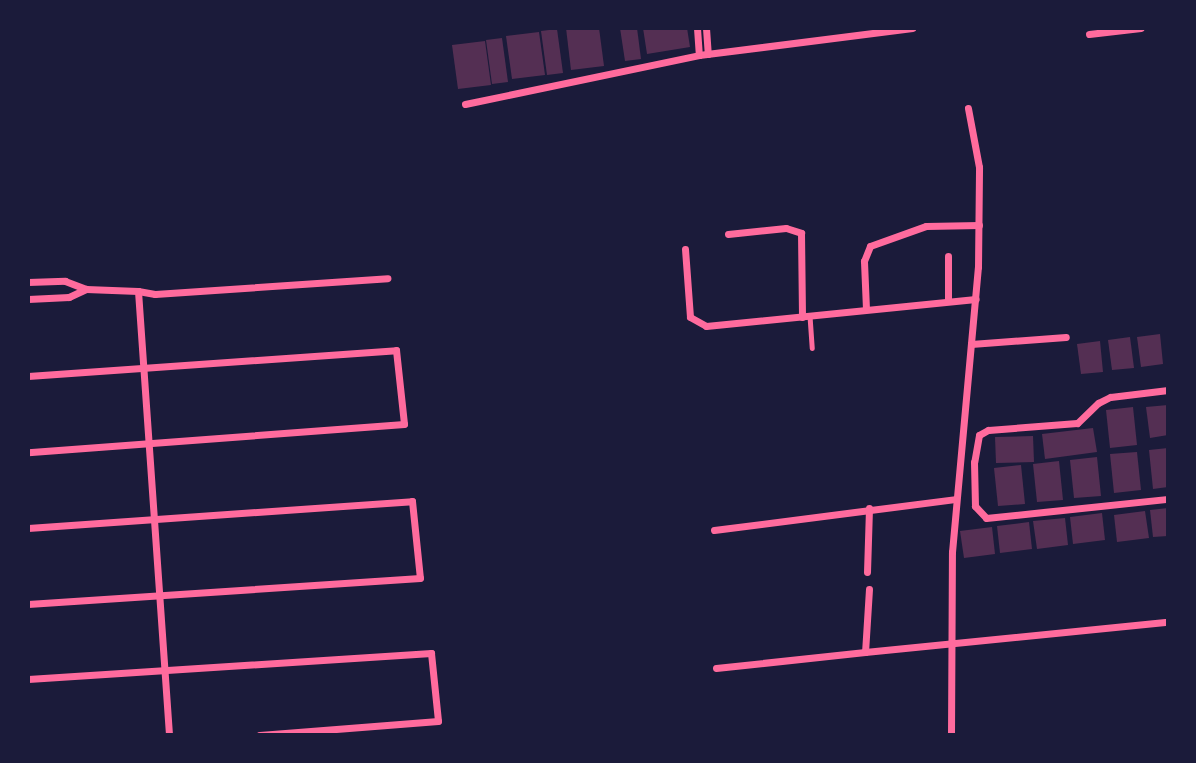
<!DOCTYPE html>
<style>
body{margin:0}
#map{position:relative;width:1196px;height:763px;overflow:hidden;background:#1b1b3a;font-family:Bitter,serif}
div>[style]{position:absolute}
.building>*{inset:0;background:#542f53}
.service>*{height:4.5px;margin:-2.25px;padding:0 2.25px;transform-origin:2.25px;border-radius:2.25px;background:#ff6b9d}
.minor>*{height:7px;margin:-3.5px;padding:0 3.5px;transform-origin:3.5px;border-radius:3.5px;background:#ff6b9d}
span{translate:-50% -50%;white-space:nowrap;text-align:center;line-height:1.15;-webkit-text-stroke:5px #1b1b3a;paint-order:stroke}
.frame{position:absolute;inset:0;border:30px solid #1b1b3a;pointer-events:none}
</style>
<div id="map">
<div class="building">
<div style="clip-path:polygon(566px 28px,599px 28px,604px 66px,571px 70px)"></div>
<div style="clip-path:polygon(620px 28px,637px 28px,641px 59px,625px 61px)"></div>
<div style="clip-path:polygon(643px 28px,687px 28px,690px 47px,647px 54px)"></div>
<div style="clip-path:polygon(557px 29px,563px 73px,547px 75px,541px 31px)"></div>
<div style="clip-path:polygon(539px 32px,545px 75px,512px 79px,506px 36px)"></div>
<div style="clip-path:polygon(502px 38px,508px 82px,492px 84px,486px 40px)"></div>
<div style="clip-path:polygon(485px 41px,491px 85px,458px 89px,452px 45px)"></div>
<div style="clip-path:polygon(1160px 334px,1163px 364px,1141px 367px,1137px 337px)"></div>
<div style="clip-path:polygon(1130px 337px,1134px 368px,1112px 370px,1108px 340px)"></div>
<div style="clip-path:polygon(1100px 341px,1103px 372px,1081px 374px,1077px 344px)"></div>
<div style="clip-path:polygon(1168px 405px,1168px 435px,1150px 438px,1146px 407px)"></div>
<div style="clip-path:polygon(1133px 407px,1137px 445px,1110px 448px,1106px 410px)"></div>
<div style="clip-path:polygon(1093px 428px,1097px 452px,1045px 459px,1042px 434px)"></div>
<div style="clip-path:polygon(1033px 436px,1034px 462px,996px 463px,995px 437px)"></div>
<div style="clip-path:polygon(1168px 448px,1168px 487px,1153px 489px,1149px 450px)"></div>
<div style="clip-path:polygon(1137px 452px,1141px 490px,1114px 493px,1110px 454px)"></div>
<div style="clip-path:polygon(1097px 457px,1101px 496px,1074px 498px,1070px 460px)"></div>
<div style="clip-path:polygon(1059px 461px,1063px 500px,1037px 502px,1033px 464px)"></div>
<div style="clip-path:polygon(1021px 465px,1025px 504px,998px 506px,994px 468px)"></div>
<div style="clip-path:polygon(1168px 508px,1168px 536px,1153px 537px,1150px 510px)"></div>
<div style="clip-path:polygon(1145px 511px,1149px 538px,1117px 542px,1114px 515px)"></div>
<div style="clip-path:polygon(1102px 513px,1105px 540px,1073px 544px,1070px 517px)"></div>
<div style="clip-path:polygon(1065px 518px,1068px 545px,1037px 549px,1033px 521px)"></div>
<div style="clip-path:polygon(1029px 522px,1032px 549px,1000px 553px,997px 526px)"></div>
<div style="clip-path:polygon(992px 527px,995px 554px,964px 558px,960px 531px)"></div>
</div>
<div class="service">
<div style="left:810px;top:316px;width:32px;rotate:86deg"></div>
</div>
<div class="minor">
<div style="left:697px;top:28px;width:27px;rotate:86deg"></div>
<div style="left:706px;top:28px;width:26px;rotate:86deg"></div>
<div style="left:1089px;top:34px;width:52px;rotate:-6.6deg"></div>
<div style="left:465px;top:104px;width:239px;rotate:-11.8deg"></div>
<div style="left:699px;top:55px;width:215px;rotate:-7.2deg"></div>
<div style="left:728px;top:234px;width:58px;rotate:-5.9deg"></div>
<div style="left:786px;top:228px;width:16px;rotate:18deg"></div>
<div style="left:801px;top:233px;width:84px;rotate:89.3deg"></div>
<div style="left:685px;top:249px;width:68px;rotate:85.8deg"></div>
<div style="left:690px;top:317px;width:18px;rotate:29deg"></div>
<div style="left:706px;top:326px;width:271px;rotate:-5.7deg"></div>
<div style="left:28px;top:282px;width:37px;rotate:-2deg"></div>
<div style="left:65px;top:281px;width:22px;rotate:21deg"></div>
<div style="left:86px;top:289px;width:19px;rotate:155deg"></div>
<div style="left:69px;top:297px;width:41px;rotate:177.2deg"></div>
<div style="left:86px;top:289px;width:52px;rotate:2.2deg"></div>
<div style="left:138px;top:291px;width:445px;rotate:86deg"></div>
<div style="left:138px;top:291px;width:17px;rotate:10deg"></div>
<div style="left:155px;top:294px;width:233px;rotate:-3.9deg"></div>
<div style="left:948px;top:301px;width:45px;rotate:-90deg"></div>
<div style="left:866px;top:309px;width:48px;rotate:-92.4deg"></div>
<div style="left:864px;top:261px;width:16px;rotate:-68deg"></div>
<div style="left:870px;top:246px;width:59px;rotate:-19.7deg"></div>
<div style="left:926px;top:226px;width:53px;rotate:-1.1deg"></div>
<div style="left:971px;top:344px;width:95px;rotate:-4.2deg"></div>
<div style="left:28px;top:376px;width:369px;rotate:-4deg"></div>
<div style="left:396px;top:350px;width:74px;rotate:83.8deg"></div>
<div style="left:404px;top:424px;width:377px;rotate:175.7deg"></div>
<div style="left:1168px;top:390px;width:58px;rotate:173.1deg"></div>
<div style="left:1110px;top:397px;width:13px;rotate:153deg"></div>
<div style="left:1098px;top:403px;width:29px;rotate:136deg"></div>
<div style="left:1077px;top:423px;width:89px;rotate:175.5deg"></div>
<div style="left:988px;top:430px;width:10px;rotate:151deg"></div>
<div style="left:979px;top:435px;width:27px;rotate:100deg"></div>
<div style="left:974px;top:462px;width:44px;rotate:88.7deg"></div>
<div style="left:975px;top:506px;width:16px;rotate:47deg"></div>
<div style="left:986px;top:518px;width:183px;rotate:-6deg"></div>
<div style="left:28px;top:528px;width:385px;rotate:-4deg"></div>
<div style="left:412px;top:501px;width:77px;rotate:84.1deg"></div>
<div style="left:420px;top:578px;width:393px;rotate:176.2deg"></div>
<div style="left:714px;top:530px;width:243px;rotate:-7.3deg"></div>
<div style="left:867px;top:572px;width:64px;rotate:-88.2deg"></div>
<div style="left:869px;top:589px;width:63px;rotate:93.6deg"></div>
<div style="left:865px;top:652px;width:304px;rotate:-5.7deg"></div>
<div style="left:716px;top:668px;width:150px;rotate:-6.1deg"></div>
<div style="left:28px;top:679px;width:404px;rotate:-3.7deg"></div>
<div style="left:431px;top:653px;width:68px;rotate:84.1deg"></div>
<div style="left:438px;top:721px;width:179px;rotate:175.5deg"></div>
<div style="left:951px;top:735px;width:183px;rotate:-89.7deg"></div>
<div style="left:952px;top:552px;width:286px;rotate:-84.8deg"></div>
<div style="left:978px;top:267px;width:100px;rotate:-89.4deg"></div>
<div style="left:979px;top:167px;width:60px;rotate:-100.6deg"></div>
</div>
<div class="frame"></div>
</div>
